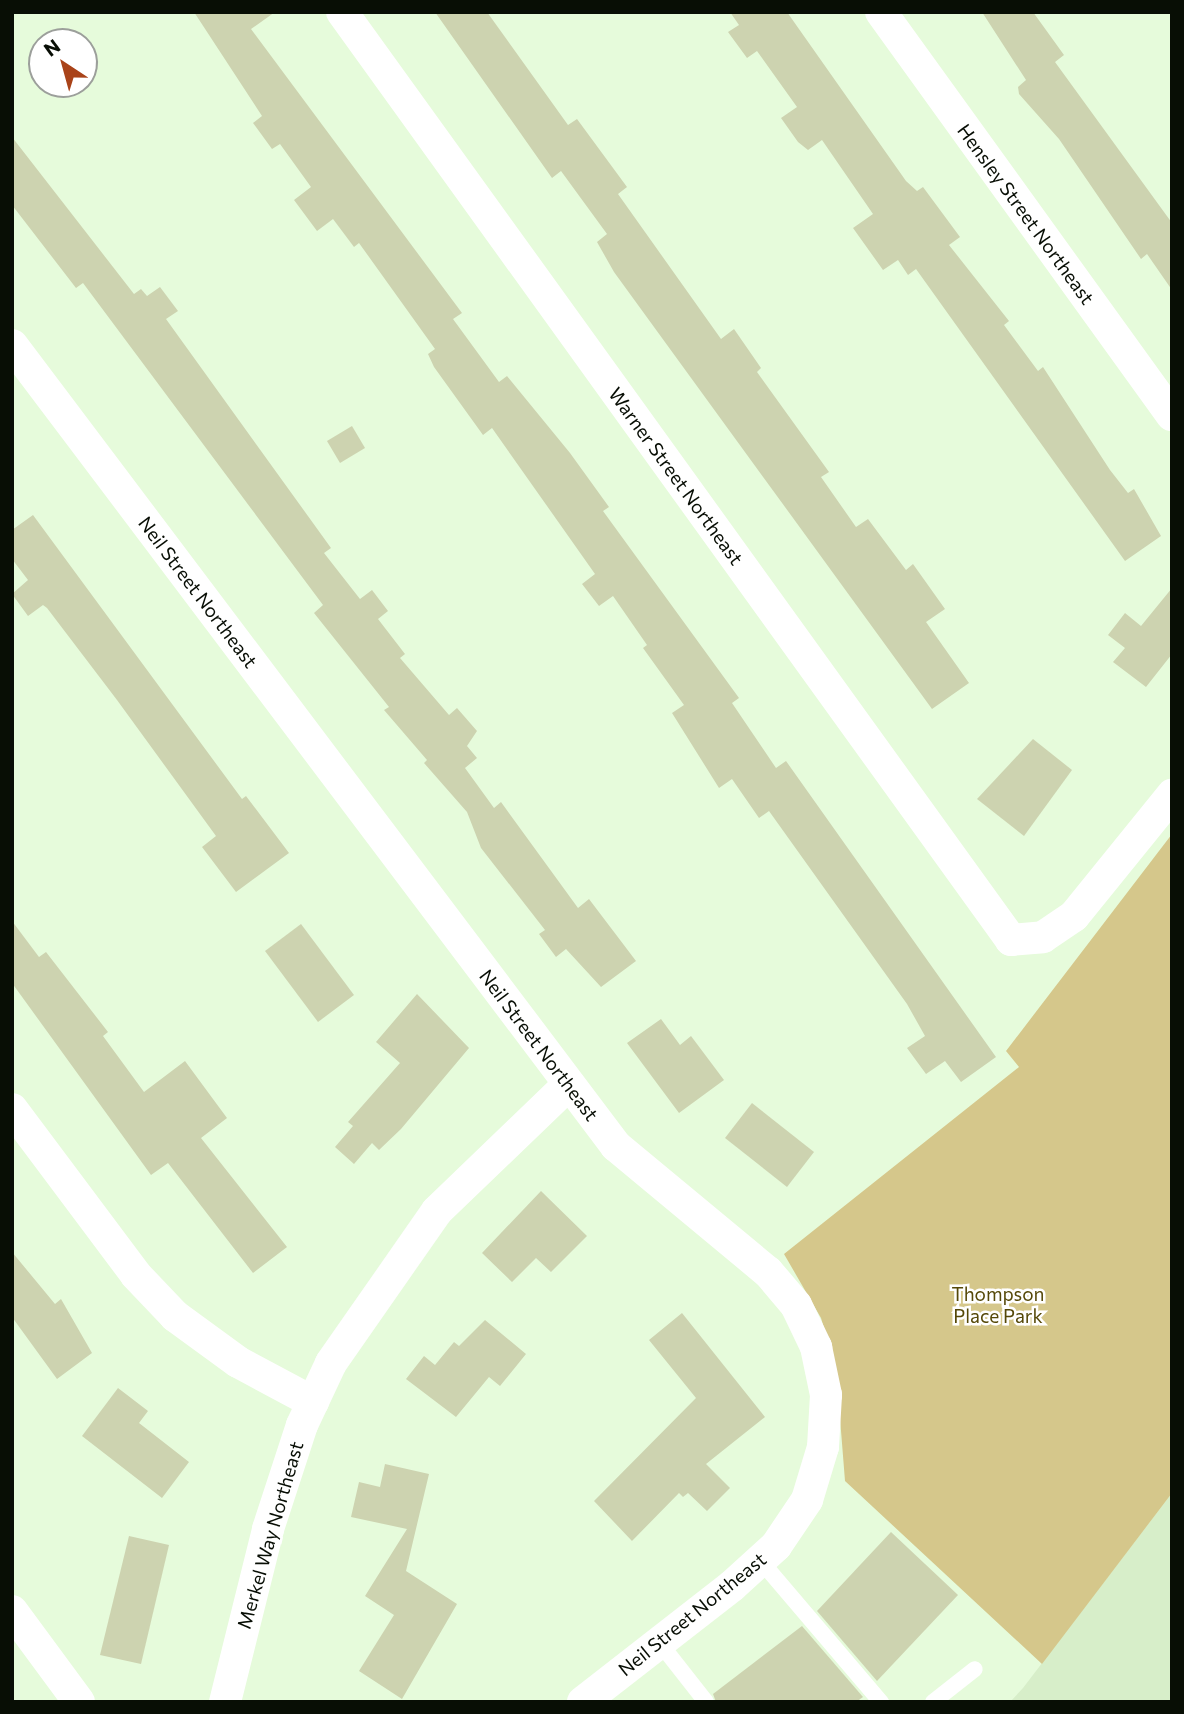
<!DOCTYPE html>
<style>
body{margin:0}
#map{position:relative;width:1184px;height:1714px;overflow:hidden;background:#e6fbdb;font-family:Commissioner,sans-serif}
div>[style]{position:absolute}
.built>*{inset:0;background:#d7eec9}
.green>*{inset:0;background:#d5c78b}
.building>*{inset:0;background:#cdd3b0}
.service>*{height:16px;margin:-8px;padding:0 8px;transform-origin:8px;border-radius:8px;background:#fff}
.minor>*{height:32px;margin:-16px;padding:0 16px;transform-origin:16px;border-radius:16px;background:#fff}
span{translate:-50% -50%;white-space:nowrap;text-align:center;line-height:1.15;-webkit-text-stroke:5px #fff;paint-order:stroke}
.street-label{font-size:19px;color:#080e05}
.park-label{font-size:19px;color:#554808}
.frame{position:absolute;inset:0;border:14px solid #080e05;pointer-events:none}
.north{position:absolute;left:28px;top:28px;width:70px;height:70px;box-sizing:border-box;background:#fff;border:2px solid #9c9f9b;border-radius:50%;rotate:324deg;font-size:19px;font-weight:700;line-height:28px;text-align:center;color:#080e05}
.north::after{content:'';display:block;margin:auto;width:24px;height:32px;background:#a94319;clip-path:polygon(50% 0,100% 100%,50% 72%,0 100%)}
</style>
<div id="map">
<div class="built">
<div style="clip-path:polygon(1172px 1493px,1172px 1702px,1010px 1702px,1023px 1688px)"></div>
</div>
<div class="green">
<div style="clip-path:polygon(1172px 834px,1172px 1493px,1042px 1664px,845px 1481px,836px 1368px,821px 1318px,784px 1254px,1019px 1067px,1006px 1051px)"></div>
</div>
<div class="building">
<div style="clip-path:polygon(194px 12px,275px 12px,251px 29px,462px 313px,453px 319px,499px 382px,507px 376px,570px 453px,609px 507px,603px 511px,739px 698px,732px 703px,776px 768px,786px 761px,996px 1057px,961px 1082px,945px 1061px,926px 1074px,907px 1048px,925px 1036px,907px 1004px,769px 811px,759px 818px,732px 779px,719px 788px,672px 713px,684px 705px,643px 648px,647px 645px,613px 596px,599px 606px,582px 584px,595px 574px,492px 428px,483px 435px,434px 367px,428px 354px,435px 349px,359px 243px,354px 247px,333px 219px,317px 231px,294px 200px,311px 187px,280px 144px,272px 149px,253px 123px,262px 116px)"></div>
<div style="clip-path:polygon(435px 12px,487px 12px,568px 125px,577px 119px,627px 187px,618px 194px,721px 339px,734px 329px,761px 368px,757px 372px,829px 472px,821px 477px,856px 527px,868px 519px,906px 570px,913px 564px,945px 609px,926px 622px,969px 683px,932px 709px,614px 272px,597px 242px,607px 234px,561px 171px,552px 178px)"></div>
<div style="clip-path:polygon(730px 12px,787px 12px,906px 181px,917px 191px,923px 187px,960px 237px,949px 245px,1009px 321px,1004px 325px,1038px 371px,1043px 367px,1110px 470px,1128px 493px,1134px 489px,1161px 536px,1125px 561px,916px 269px,908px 275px,898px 260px,883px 270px,853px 228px,873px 214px,822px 140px,808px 150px,798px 142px,781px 118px,797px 107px,757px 51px,747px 58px,728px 32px,739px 25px)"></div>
<div style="clip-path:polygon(982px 12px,1033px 12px,1064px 55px,1055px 62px,1172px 223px,1172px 290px,1147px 254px,1141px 259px,1059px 139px,1019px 94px,1018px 87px,1026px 80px)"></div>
<div style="clip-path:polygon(12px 137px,134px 294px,141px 289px,147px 296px,160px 287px,178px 311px,166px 319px,331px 548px,324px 553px,360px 599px,372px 590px,388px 611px,378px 619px,405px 654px,400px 658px,449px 715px,457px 708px,477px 731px,467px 746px,477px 758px,465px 768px,494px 808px,501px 802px,578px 908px,589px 899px,636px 961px,601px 987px,566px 949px,556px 957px,539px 934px,545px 930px,481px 848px,467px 812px,424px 763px,427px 760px,384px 710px,389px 707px,314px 613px,323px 605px,83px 283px,76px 288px,12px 205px)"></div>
<div style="clip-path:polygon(352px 426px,365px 448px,340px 463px,327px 441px)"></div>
<div style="clip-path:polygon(33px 515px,242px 799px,246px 796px,289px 853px,236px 892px,202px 847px,216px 836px,117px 700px,47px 608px,43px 605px,28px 616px,12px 594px,28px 580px,12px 559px,12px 530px)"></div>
<div style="clip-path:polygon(1172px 588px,1172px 654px,1146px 687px,1113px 662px,1125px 648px,1108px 635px,1125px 613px,1141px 626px)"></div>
<div style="clip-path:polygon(1033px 739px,1072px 770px,1024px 836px,977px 799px)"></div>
<div style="clip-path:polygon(12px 921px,39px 957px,46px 952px,108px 1032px,103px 1036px,144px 1092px,185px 1061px,227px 1118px,201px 1138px,287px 1247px,253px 1273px,168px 1163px,151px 1175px,12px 983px)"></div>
<div style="clip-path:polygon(301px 924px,354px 995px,318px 1022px,265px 951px)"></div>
<div style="clip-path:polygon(417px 994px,469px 1048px,401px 1129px,379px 1150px,372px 1143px,354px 1164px,335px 1147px,353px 1126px,348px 1122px,400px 1063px,376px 1042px)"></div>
<div style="clip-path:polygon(661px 1019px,680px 1045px,691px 1036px,724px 1080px,679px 1113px,627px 1043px)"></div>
<div style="clip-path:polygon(752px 1103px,814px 1152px,787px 1187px,725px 1138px)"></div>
<div style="clip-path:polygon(541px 1191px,587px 1236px,551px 1272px,536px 1258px,512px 1282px,482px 1253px)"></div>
<div style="clip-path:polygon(12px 1252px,55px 1304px,61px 1299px,92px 1353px,57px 1379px,12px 1317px)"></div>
<div style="clip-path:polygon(682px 1313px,765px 1417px,706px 1464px,730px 1488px,707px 1511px,688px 1493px,683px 1497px,679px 1493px,632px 1541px,594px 1501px,696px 1398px,649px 1340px)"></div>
<div style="clip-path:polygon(485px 1320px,526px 1354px,500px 1386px,489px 1377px,456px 1417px,406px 1379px,424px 1356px,435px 1365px,454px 1342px,459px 1346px)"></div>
<div style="clip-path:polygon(118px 1388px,148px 1411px,139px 1423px,189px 1462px,162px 1498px,82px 1436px)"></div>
<div style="clip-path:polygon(385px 1464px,429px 1474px,406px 1571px,457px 1604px,402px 1699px,359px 1671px,394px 1615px,365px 1596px,407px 1529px,351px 1517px,359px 1482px,380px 1487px)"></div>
<div style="clip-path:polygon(891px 1532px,958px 1595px,877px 1681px,817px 1611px)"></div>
<div style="clip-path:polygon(129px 1536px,169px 1545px,141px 1664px,100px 1655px)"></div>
<div style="clip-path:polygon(802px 1626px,863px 1697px,856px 1702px,716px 1702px,713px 1694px)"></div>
</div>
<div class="service">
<div style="left:760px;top:1560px;width:187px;rotate:49.6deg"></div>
<div style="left:659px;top:1642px;width:76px;rotate:51.9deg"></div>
<div style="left:933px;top:1702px;width:53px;rotate:-38.2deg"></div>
</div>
<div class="minor">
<div style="left:342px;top:12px;width:1144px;rotate:54.21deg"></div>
<div style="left:1011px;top:940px;width:32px;rotate:-5deg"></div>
<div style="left:1043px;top:937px;width:37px;rotate:-34deg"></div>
<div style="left:1074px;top:916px;width:156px;rotate:-51deg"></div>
<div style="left:881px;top:12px;width:497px;rotate:54.2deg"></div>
<div style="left:12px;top:345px;width:1003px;rotate:52.98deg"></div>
<div style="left:616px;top:1146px;width:197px;rotate:39.7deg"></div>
<div style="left:768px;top:1272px;width:43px;rotate:49.7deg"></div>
<div style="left:796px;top:1305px;width:47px;rotate:64.5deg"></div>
<div style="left:816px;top:1347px;width:49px;rotate:78.2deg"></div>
<div style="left:826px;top:1395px;width:52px;rotate:93.3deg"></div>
<div style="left:823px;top:1447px;width:55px;rotate:106.8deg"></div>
<div style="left:807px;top:1500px;width:55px;rotate:124deg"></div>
<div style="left:776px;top:1546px;width:59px;rotate:137.7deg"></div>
<div style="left:732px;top:1586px;width:189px;rotate:142.1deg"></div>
<div style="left:12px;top:1109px;width:207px;rotate:53.2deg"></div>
<div style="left:136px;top:1275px;width:57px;rotate:46.4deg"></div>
<div style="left:175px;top:1316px;width:78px;rotate:36.1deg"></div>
<div style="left:238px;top:1362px;width:85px;rotate:28.1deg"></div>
<div style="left:12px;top:1611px;width:113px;rotate:53.6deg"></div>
<div style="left:225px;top:1702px;width:178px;rotate:-76deg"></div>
<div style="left:268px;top:1529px;width:109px;rotate:-71.9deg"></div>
<div style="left:302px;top:1425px;width:68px;rotate:-64.9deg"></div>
<div style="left:331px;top:1363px;width:185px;rotate:-55.1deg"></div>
<div style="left:437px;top:1211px;width:183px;rotate:-43.9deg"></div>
</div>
<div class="street-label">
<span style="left:1026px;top:214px;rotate:54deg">Hensley Street Northeast</span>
<span style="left:676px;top:476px;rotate:54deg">Warner Street Northeast</span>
<span style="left:198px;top:592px;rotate:53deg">Neil Street Northeast</span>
<span style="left:539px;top:1045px;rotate:53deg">Neil Street Northeast</span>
<span style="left:270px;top:1535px;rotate:-74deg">Merkel Way Northeast</span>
<span style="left:692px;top:1614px;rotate:-39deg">Neil Street Northeast</span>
</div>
<div class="park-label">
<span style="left:998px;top:1305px">Thompson<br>Place Park</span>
</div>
<div class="frame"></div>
<div class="north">N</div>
</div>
